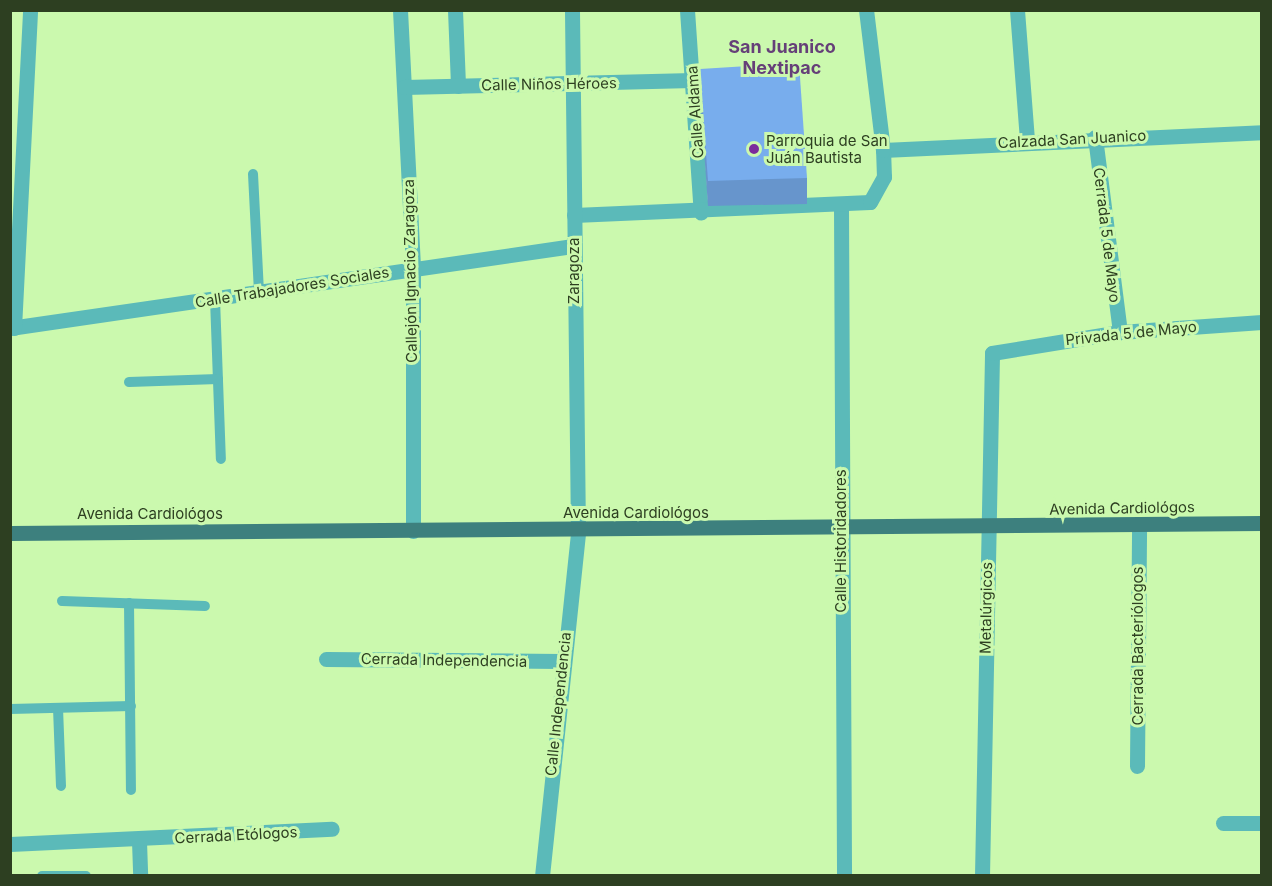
<!DOCTYPE html>
<meta charset="utf-8">
<style>
body{margin:0}
#map{position:relative;width:1272px;height:886px;overflow:hidden;background:#cbf9ae;font-family:Inter,sans-serif}
div>[style]{position:absolute}
.lane>*{height:10px;margin:-5px;padding:0 5px;transform-origin:5px;border-radius:5px;background:#5bbab9}
.street>*{height:15px;margin:-7.5px;padding:0 7.5px;transform-origin:7.5px;border-radius:7.5px;background:#5bbab9}
.primary>*{height:15px;margin:-7.5px;padding:0 7.5px;transform-origin:7.5px;border-radius:7.5px;background:#3d807e}
.wall>*{inset:0;background:#6795cc}
.building>*{inset:0;background:#78aded}
.dots>*{width:16px;height:16px;translate:-50% -50%;box-sizing:border-box;border:3px solid #cbf9ae;border-radius:50%}
span{translate:-50% -50%;white-space:nowrap;text-align:center;line-height:1.15;-webkit-text-stroke:6px #cbf9ae;paint-order:stroke}
.street-label{font-size:15px;color:#2d3f21}
.poi-label{font-size:15px;color:#2d3f21}
.left{translate:0 -50%;text-align:left}
.quarter-label{font-size:18px;color:#653f78;font-weight:700}
.frame{position:absolute;inset:0;border:12px solid #2d3f21;pointer-events:none}
</style>
<div id="map">
<div class="lane">
<div style="left:253px;top:174px;width:119px;rotate:87.1deg"></div>
<div style="left:215px;top:299px;width:160px;rotate:87.9deg"></div>
<div style="left:129px;top:382px;width:89px;rotate:-1.9deg"></div>
<div style="left:62px;top:601px;width:143px;rotate:2deg"></div>
<div style="left:129px;top:603px;width:187px;rotate:89.4deg"></div>
<div style="left:58px;top:708px;width:78px;rotate:87.8deg"></div>
<div style="left:10px;top:709px;width:121px;rotate:-1.4deg"></div>
<div style="left:42px;top:876px;width:44px"></div>
</div>
<div class="street">
<div style="left:400px;top:10px;width:259px;rotate:87.1deg"></div>
<div style="left:413px;top:269px;width:262px;rotate:90deg"></div>
<div style="left:455px;top:10px;width:76px;rotate:87.7deg"></div>
<div style="left:687px;top:10px;width:203px;rotate:86.1deg"></div>
<div style="left:1017px;top:10px;width:130px;rotate:85.6deg"></div>
<div style="left:404px;top:87px;width:289px;rotate:-1.4deg"></div>
<div style="left:1095px;top:137px;width:197px;rotate:82.7deg"></div>
<div style="left:883px;top:150px;width:379px;rotate:-2.7deg"></div>
<div style="left:841px;top:206px;width:670px;rotate:89.74deg"></div>
<div style="left:574px;top:215px;width:296px;rotate:-2.5deg"></div>
<div style="left:870px;top:202px;width:29px;rotate:-61deg"></div>
<div style="left:884px;top:177px;width:27px;rotate:-92deg"></div>
<div style="left:883px;top:150px;width:141px;rotate:-96.9deg"></div>
<div style="left:10px;top:328px;width:569px;rotate:-8.29deg"></div>
<div style="left:14px;top:328px;width:318px;rotate:-87.1deg"></div>
<div style="left:326px;top:659px;width:235px;rotate:0.5deg"></div>
<div style="left:1137px;top:766px;width:241px;rotate:-89.5deg"></div>
<div style="left:1223px;top:823px;width:39px"></div>
<div style="left:139px;top:841px;width:35px;rotate:88deg"></div>
<div style="left:10px;top:844px;width:322px;rotate:-2.7deg"></div>
<div style="left:542px;top:876px;width:346px;rotate:-84deg"></div>
<div style="left:578px;top:532px;width:522px;rotate:-90.66deg"></div>
<div style="left:982px;top:876px;width:523px;rotate:-88.9deg"></div>
<div style="left:992px;top:353px;width:130px;rotate:-9.3deg"></div>
<div style="left:1120px;top:332px;width:142px;rotate:-4deg"></div>
</div>
<div class="primary">
<div style="left:10px;top:533px;width:1252px;rotate:-0.46deg"></div>
</div>
<div class="wall">
<div style="clip-path:polygon(700px 69px,807px 178px,807px 204px,708px 206px,700px 94px)"></div>
</div>
<div class="building">
<div style="clip-path:polygon(799px 63px,807px 178px,708px 181px,700px 69px)"></div>
</div>
<div class="dots">
<div style="left:754px;top:149px;background:#7b2c9c"></div>
</div>
<div class="street-label">
<span style="left:549px;top:84px;rotate:-1deg">Calle Niños Héroes</span>
<span style="left:695px;top:112px;rotate:-94deg">Calle Aldama</span>
<span style="left:1072px;top:139px;rotate:-3deg">Calzada San Juanico</span>
<span style="left:1107px;top:235px;rotate:83deg">Cerrada 5 de Mayo</span>
<span style="left:410px;top:271px;rotate:-91deg">Callejón Ignacio Zaragoza</span>
<span style="left:574px;top:271px;rotate:-90deg">Zaragoza</span>
<span style="left:292px;top:287px;rotate:-9deg">Calle Trabajadores Sociales</span>
<span style="left:1131px;top:333px;rotate:-6deg">Privada 5 de Mayo</span>
<span style="left:1122px;top:508px;rotate:-1deg">Avenida Cardiológos</span>
<span style="left:636px;top:513px">Avenida Cardiológos</span>
<span style="left:150px;top:514px">Avenida Cardiológos</span>
<span style="left:841px;top:541px;rotate:-90deg">Calle Historidadores</span>
<span style="left:986px;top:608px;rotate:-89deg">Metalúrgicos</span>
<span style="left:1138px;top:646px;rotate:-90deg">Cerrada Bacteriólogos</span>
<span style="left:444px;top:660px;rotate:1deg">Cerrada Independencia</span>
<span style="left:558px;top:704px;rotate:-84deg">Calle Independencia</span>
<span style="left:236px;top:835px;rotate:-3deg">Cerrada Etólogos</span>
</div>
<div class="poi-label">
<span class="left" style="left:766px;top:149px">Parroquia de San<br>Juán Bautista</span>
</div>
<div class="quarter-label">
<span style="left:782px;top:58px">San Juanico<br>Nextipac</span>
</div>
<div class="frame"></div>
</div>
